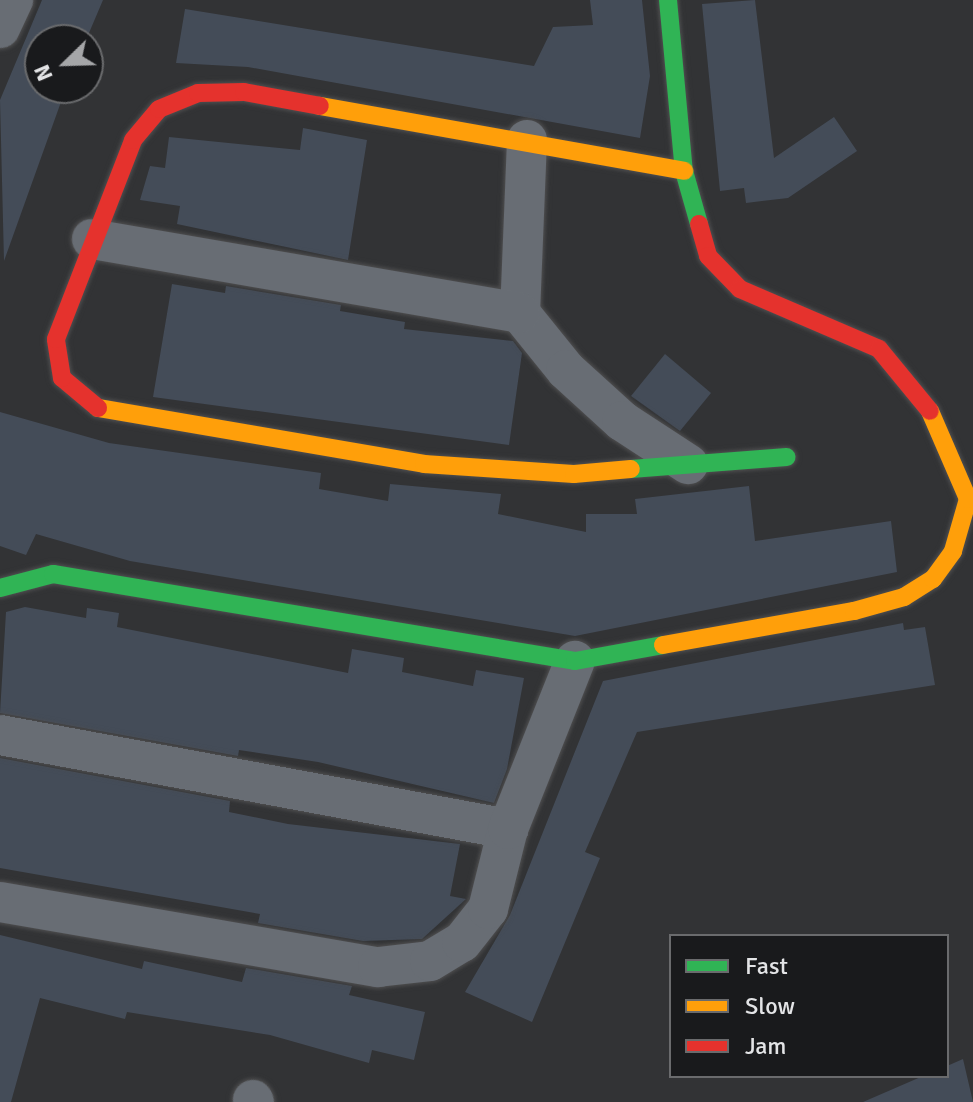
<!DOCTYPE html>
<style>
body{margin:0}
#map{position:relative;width:973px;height:1102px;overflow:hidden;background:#323335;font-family:Signika,sans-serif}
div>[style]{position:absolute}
.building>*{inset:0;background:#444c58}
.roads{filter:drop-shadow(0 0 2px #4f4f50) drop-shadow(0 0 2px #4f4f50)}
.street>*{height:40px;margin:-20px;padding:0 20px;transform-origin:20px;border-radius:20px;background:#686d74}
.fast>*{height:18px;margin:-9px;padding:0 9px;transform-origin:9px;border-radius:9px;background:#30b455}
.slow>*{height:18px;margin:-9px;padding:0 9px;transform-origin:9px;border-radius:9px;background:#ff9f0a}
.jam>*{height:18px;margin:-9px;padding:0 9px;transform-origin:9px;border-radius:9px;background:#e5322d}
span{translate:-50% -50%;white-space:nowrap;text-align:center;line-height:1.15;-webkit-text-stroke:7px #191a1c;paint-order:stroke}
.legend{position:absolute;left:669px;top:934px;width:280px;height:144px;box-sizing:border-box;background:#191a1c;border:2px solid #6a6b6d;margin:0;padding:10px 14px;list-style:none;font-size:24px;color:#e3e4e6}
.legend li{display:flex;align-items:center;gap:16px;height:40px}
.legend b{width:40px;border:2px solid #6a6b6d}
.north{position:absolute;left:24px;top:24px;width:80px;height:80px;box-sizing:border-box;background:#191a1c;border:2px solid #6a6b6d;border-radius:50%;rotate:247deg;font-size:22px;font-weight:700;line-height:32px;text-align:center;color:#e3e4e6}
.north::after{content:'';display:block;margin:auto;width:28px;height:36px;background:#a5a6a8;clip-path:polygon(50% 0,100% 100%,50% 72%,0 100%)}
</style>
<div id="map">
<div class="building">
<div style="clip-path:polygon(42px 0,103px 0,86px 40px,40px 40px,40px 88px,66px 88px,4px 261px,0 100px)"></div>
<div style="clip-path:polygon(590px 0,642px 0,650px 76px,640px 138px,248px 67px,176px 63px,185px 9px,534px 66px,553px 27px,593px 25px)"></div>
<div style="clip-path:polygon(755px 0,774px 158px,834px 117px,857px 151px,788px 198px,746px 203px,744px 188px,720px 191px,702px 4px)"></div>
<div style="clip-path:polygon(303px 128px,367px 140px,348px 260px,177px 224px,180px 206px,140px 200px,150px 166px,165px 168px,169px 137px,300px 150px)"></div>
<div style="clip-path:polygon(172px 284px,225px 293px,226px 286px,341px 305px,340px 311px,405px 322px,404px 329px,513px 341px,522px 353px,509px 445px,153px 397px)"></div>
<div style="clip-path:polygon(665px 354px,711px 393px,680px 431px,631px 396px)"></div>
<div style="clip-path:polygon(0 412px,109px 443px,321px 473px,319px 489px,388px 501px,390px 484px,501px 494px,498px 514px,586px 532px,586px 514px,637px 514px,635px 499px,749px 486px,755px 541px,891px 521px,897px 572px,575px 636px,130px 561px,36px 534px,26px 555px,0 546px)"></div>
<div style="clip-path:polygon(25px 607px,86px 618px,87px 608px,119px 613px,117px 627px,348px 673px,352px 649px,404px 658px,402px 672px,473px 686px,476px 670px,524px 678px,507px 769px,494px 803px,318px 762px,239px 750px,238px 756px,0 713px,6px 612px)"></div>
<div style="clip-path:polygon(903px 623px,904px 630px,925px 627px,935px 685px,637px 732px,585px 852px,600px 858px,532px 1022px,465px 992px,510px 915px,603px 681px)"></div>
<div style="clip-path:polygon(0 758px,230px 801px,229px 812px,288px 824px,460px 844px,450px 896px,466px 899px,422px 939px,363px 941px,258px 923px,260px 914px,0 868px)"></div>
<div style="clip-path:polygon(0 935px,142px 969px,144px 961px,242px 982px,246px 968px,352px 986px,349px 995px,425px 1012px,414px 1060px,372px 1050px,369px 1063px,270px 1035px,127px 1012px,125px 1019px,40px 998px,11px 1102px,0 1102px)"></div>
<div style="clip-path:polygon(963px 1059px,973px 1102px,863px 1102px,923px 1076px,947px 1076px,947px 1066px)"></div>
</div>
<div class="roads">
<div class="street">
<div style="left:0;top:28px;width:31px;rotate:-65deg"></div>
<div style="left:527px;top:140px;width:173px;rotate:92.3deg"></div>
<div style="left:520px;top:313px;width:73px;rotate:51.1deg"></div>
<div style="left:566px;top:370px;width:76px;rotate:42.3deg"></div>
<div style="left:622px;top:421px;width:79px;rotate:33.1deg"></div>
<div style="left:92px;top:239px;width:434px;rotate:9.8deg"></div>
<div style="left:0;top:735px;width:517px;rotate:10.48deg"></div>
<div style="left:0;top:902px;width:384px;rotate:9.8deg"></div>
<div style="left:378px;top:967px;width:52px;rotate:-6.6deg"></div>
<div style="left:430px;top:961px;width:37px;rotate:-31deg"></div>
<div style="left:462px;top:942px;width:42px;rotate:-51.8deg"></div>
<div style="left:488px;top:909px;width:82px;rotate:-76deg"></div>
<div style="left:508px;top:829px;width:181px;rotate:-68.3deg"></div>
<div style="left:253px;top:1100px;width:2px;rotate:63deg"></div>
</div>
<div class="fast">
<div style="left:668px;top:0;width:172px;rotate:84.7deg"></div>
<div style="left:684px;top:171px;width:55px;rotate:74.2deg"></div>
<div style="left:631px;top:469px;width:156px;rotate:-4.4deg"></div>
<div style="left:0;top:588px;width:55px;rotate:-14.8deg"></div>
<div style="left:53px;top:574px;width:529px;rotate:9.46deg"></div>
<div style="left:575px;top:661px;width:89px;rotate:-10.3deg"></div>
</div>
<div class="slow">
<div style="left:320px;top:106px;width:370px;rotate:10.1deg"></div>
<div style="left:98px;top:408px;width:331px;rotate:9.7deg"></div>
<div style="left:424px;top:464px;width:150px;rotate:3.8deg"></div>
<div style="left:574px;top:474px;width:57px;rotate:-5deg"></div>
<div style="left:663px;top:645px;width:194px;rotate:-10.1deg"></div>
<div style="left:854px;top:611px;width:52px;rotate:-15.6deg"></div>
<div style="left:904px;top:597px;width:34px;rotate:-32deg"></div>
<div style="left:933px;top:579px;width:34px;rotate:-54deg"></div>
<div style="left:953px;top:551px;width:54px;rotate:-73.9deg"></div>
<div style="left:968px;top:499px;width:96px;rotate:-113.4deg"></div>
</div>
<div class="jam">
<div style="left:699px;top:224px;width:33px;rotate:74deg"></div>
<div style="left:708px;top:256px;width:46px;rotate:45.9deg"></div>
<div style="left:740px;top:289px;width:151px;rotate:23.3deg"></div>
<div style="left:879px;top:349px;width:80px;rotate:50.6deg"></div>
<div style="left:98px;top:408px;width:47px;rotate:-140.2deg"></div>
<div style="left:62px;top:378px;width:39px;rotate:-99deg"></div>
<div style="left:56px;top:339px;width:213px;rotate:-68.8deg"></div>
<div style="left:133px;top:140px;width:40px;rotate:-50deg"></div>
<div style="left:159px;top:109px;width:42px;rotate:-22.3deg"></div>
<div style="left:198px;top:93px;width:46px;rotate:-1.2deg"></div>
<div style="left:244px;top:92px;width:77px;rotate:10.4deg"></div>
</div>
</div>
<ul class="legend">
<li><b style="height:10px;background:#30b455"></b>Fast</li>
<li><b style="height:10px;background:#ff9f0a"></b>Slow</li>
<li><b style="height:10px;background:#e5322d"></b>Jam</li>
</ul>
<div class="north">N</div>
</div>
